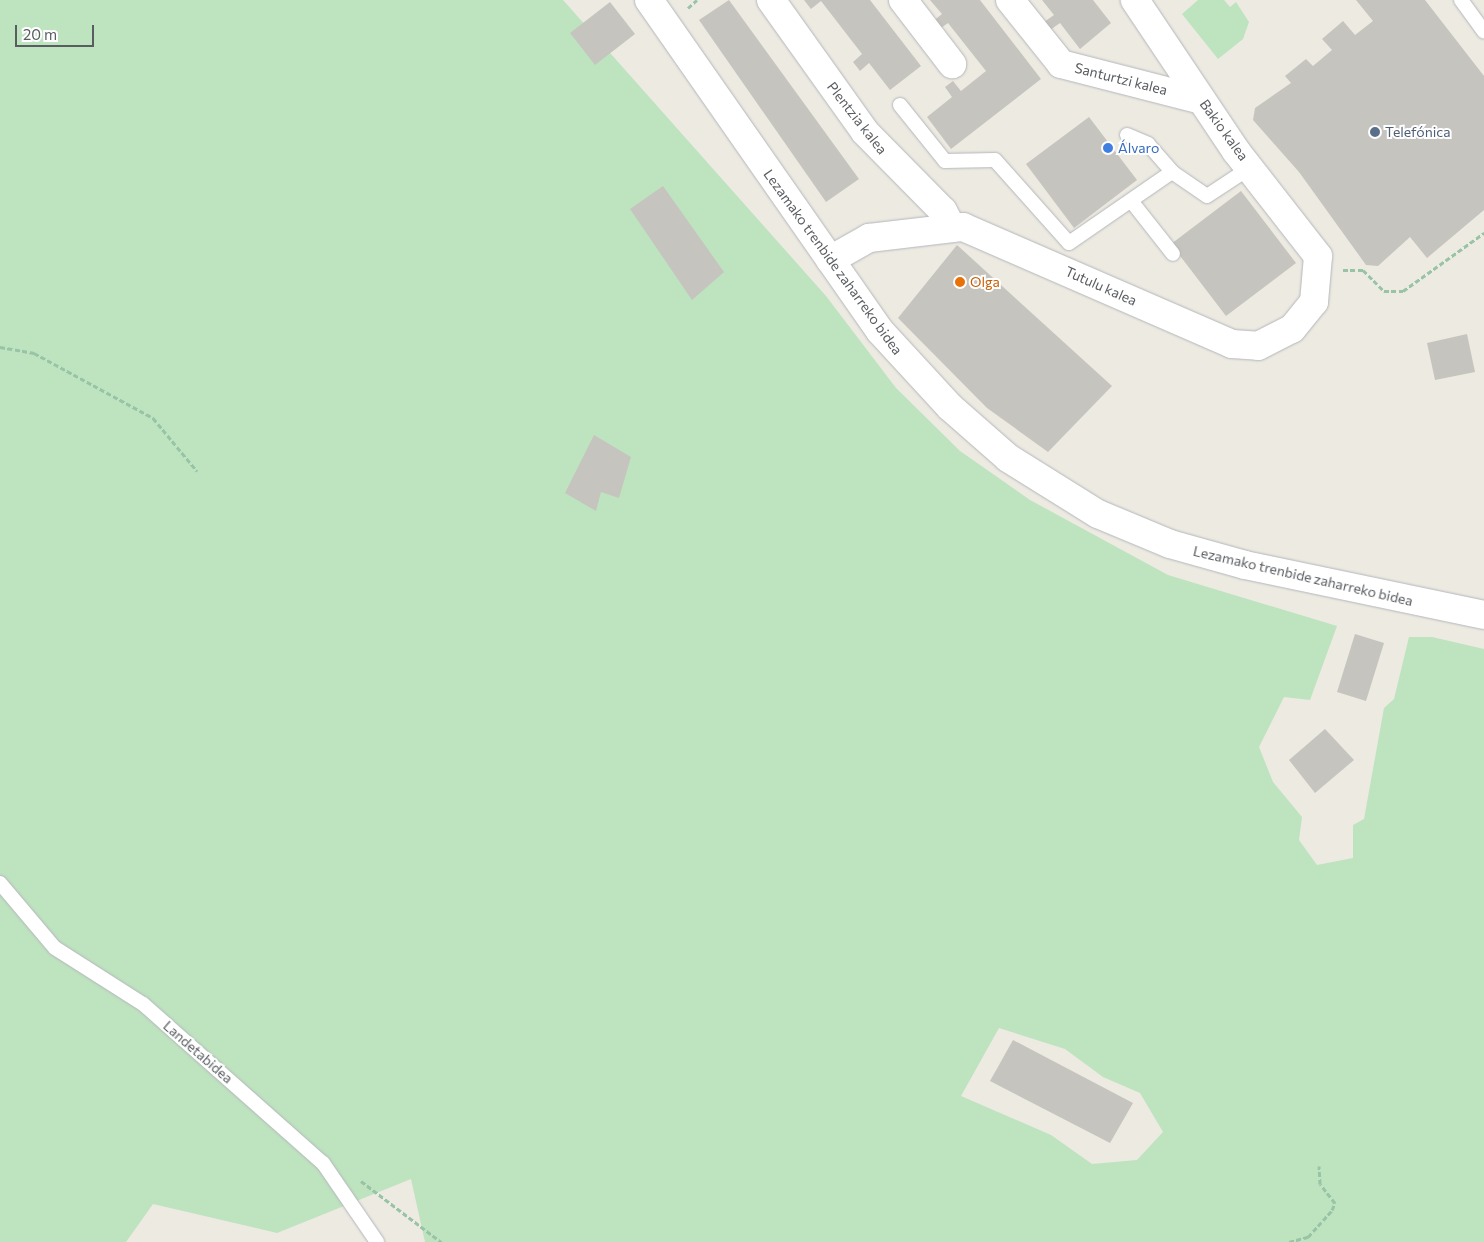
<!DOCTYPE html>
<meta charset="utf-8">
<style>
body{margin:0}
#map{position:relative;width:1484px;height:1242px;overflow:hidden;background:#eceae1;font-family:Commissioner,sans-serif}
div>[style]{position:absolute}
.green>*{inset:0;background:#bee3bf}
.building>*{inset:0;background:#c6c4be}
.path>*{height:3px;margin-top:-1.5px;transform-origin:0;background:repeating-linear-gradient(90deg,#98c3a6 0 5px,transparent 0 7.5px)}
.roads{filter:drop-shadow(0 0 1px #b4b6bb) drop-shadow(0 0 1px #b4b6bb)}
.lane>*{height:14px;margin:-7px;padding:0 7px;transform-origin:7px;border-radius:7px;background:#fff}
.street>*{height:28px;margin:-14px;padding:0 14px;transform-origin:14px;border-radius:14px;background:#fff}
.dots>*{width:14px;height:14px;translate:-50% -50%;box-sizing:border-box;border:2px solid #fff;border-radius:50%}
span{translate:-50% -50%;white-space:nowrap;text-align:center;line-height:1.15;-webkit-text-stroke:4px #fff;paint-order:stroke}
.street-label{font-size:14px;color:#595d61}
.service-label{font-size:14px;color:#4e5e75}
.left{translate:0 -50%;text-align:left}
.shop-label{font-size:14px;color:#366cbe}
.food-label{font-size:14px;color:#c56008}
.scale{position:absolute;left:15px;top:25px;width:79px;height:22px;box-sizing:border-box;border:2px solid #595d61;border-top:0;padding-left:6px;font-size:15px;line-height:18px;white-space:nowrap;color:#595d61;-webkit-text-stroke:4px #fff;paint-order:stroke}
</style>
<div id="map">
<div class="green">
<div style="clip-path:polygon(evenodd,0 0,563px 0,826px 296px,896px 388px,960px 451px,1030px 500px,1168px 575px,1337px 626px,1310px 700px,1284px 697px,1259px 747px,1273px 782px,1302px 817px,1299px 840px,1317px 865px,1353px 858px,1353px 825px,1364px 819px,1384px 708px,1394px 699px,1409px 637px,1432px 637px,1484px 649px,1484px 1242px,425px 1242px,411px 1179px,277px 1233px,153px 1204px,126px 1242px,0 1242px,0 0,999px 1028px,1065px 1049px,1103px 1077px,1140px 1093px,1163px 1132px,1137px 1160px,1092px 1164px,1051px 1135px,961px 1096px,999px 1028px)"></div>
<div style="clip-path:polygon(1198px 0,1224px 0,1230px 7px,1236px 2px,1249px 22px,1243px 39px,1218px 59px,1182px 14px)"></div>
</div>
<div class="building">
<div style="clip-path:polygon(729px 0,859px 179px,826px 202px,699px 20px)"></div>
<div style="clip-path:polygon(804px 0,870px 0,921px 66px,890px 90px,869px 63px,860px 71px,853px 62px,862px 54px,821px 1px,811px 9px)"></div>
<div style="clip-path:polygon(930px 0,980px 0,1041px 79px,951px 149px,927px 117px,952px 97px,945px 87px,953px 81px,961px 91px,986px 71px,948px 23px,938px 30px,932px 22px,942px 14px)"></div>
<div style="clip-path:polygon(1042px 0,1093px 0,1111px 23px,1080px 49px,1060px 23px,1050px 30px,1044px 22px,1054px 15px)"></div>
<div style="clip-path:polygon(1356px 0,1425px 0,1484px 76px,1484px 210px,1427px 258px,1410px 237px,1378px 266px,1366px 265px,1299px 172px,1253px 120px,1255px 108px,1291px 83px,1285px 76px,1306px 59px,1313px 66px,1332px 50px,1322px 39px,1343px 21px,1355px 35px,1373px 21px)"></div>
<div style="clip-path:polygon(610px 2px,635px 34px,595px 65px,570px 33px)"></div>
<div style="clip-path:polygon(1089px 117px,1137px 180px,1074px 228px,1026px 164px)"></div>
<div style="clip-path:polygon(663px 186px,724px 272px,692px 300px,630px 209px)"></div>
<div style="clip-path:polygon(1241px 191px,1296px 263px,1226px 316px,1171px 244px)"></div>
<div style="clip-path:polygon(957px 245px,1112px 386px,1048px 452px,987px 408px,898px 318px)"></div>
<div style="clip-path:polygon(1467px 334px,1475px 372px,1435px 380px,1427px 343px)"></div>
<div style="clip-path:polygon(594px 435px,631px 457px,619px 498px,601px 492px,596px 511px,565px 493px)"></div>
<div style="clip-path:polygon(1355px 634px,1384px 643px,1366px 701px,1337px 692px)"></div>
<div style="clip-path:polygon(1325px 729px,1354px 760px,1315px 793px,1289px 760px)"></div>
<div style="clip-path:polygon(1013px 1040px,1133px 1103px,1110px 1143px,990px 1081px)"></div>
</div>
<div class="path">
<div style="left:688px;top:8px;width:12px;rotate:-42deg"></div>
<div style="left:1343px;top:270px;width:20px"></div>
<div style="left:1363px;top:270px;width:30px;rotate:45deg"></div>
<div style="left:1384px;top:291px;width:19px"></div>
<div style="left:1403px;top:291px;width:100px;rotate:-35.6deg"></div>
<div style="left:0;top:347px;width:35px;rotate:10deg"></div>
<div style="left:34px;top:353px;width:136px;rotate:28.6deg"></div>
<div style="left:153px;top:418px;width:69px;rotate:50.3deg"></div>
<div style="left:361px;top:1181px;width:101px;rotate:37.3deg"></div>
<div style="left:1289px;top:1242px;width:20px;rotate:-15deg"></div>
<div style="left:1308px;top:1237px;width:36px;rotate:-48deg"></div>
<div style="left:1332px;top:1210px;width:8px;rotate:-67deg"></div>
<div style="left:1335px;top:1203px;width:24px;rotate:-128deg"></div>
<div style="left:1320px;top:1184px;width:18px;rotate:-93deg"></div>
</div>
<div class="roads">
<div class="lane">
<div style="left:1461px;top:0;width:39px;rotate:54deg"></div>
<div style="left:900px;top:105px;width:72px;rotate:51.2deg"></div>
<div style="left:945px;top:161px;width:50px;rotate:-1.1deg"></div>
<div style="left:995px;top:160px;width:111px;rotate:48.3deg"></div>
<div style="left:1069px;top:243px;width:125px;rotate:-34.6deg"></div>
<div style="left:1127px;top:135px;width:23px;rotate:23deg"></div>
<div style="left:1148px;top:144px;width:37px;rotate:49deg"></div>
<div style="left:1172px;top:172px;width:42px;rotate:34.4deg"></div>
<div style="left:1207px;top:196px;width:53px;rotate:-33.4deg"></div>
<div style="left:1132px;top:202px;width:66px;rotate:51.7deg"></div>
<div style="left:0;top:883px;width:85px;rotate:49.8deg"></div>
<div style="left:55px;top:948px;width:104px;rotate:32.5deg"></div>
<div style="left:143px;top:1004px;width:240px;rotate:41.5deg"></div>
<div style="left:323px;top:1163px;width:96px;rotate:55.6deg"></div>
</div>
<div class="street">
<div style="left:649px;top:0;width:404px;rotate:55.1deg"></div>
<div style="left:880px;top:331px;width:103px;rotate:47.4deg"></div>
<div style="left:950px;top:407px;width:77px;rotate:41.3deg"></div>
<div style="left:1008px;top:458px;width:106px;rotate:31.9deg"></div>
<div style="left:1098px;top:514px;width:78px;rotate:22.6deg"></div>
<div style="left:1170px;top:544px;width:78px;rotate:15.6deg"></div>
<div style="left:1245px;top:565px;width:244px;rotate:11.8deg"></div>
<div style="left:771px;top:0;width:162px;rotate:54.5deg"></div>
<div style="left:865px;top:132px;width:111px;rotate:45.4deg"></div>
<div style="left:943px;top:211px;width:19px;rotate:62deg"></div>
<div style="left:903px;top:0;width:81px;rotate:52.6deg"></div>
<div style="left:1010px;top:0;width:82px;rotate:51.4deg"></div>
<div style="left:1061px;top:64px;width:145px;rotate:14.4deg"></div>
<div style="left:830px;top:260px;width:45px;rotate:-29.4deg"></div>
<div style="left:869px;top:238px;width:95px;rotate:-6.7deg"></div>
<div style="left:963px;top:227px;width:293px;rotate:23.5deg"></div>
<div style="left:1232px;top:344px;width:26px;rotate:4deg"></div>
<div style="left:1258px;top:346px;width:38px;rotate:-27deg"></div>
<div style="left:1292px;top:329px;width:35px;rotate:-51deg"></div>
<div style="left:1314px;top:302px;width:46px;rotate:-85deg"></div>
<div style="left:1318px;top:256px;width:133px;rotate:-128deg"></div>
<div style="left:1236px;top:151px;width:182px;rotate:-123.8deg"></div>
</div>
</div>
<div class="dots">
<div style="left:1375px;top:132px;background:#5c6f8a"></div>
<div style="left:1108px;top:148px;background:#3f7fe0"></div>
<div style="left:960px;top:282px;background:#e8710a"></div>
</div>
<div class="street-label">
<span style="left:1121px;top:79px;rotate:14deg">Santurtzi kalea</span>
<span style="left:857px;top:118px;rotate:52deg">Plentzia kalea</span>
<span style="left:1224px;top:130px;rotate:54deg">Bakio kalea</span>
<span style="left:833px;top:262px;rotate:54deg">Lezamako trenbide zaharreko bidea</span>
<span style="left:1101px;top:286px;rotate:24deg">Tutulu kalea</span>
<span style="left:1303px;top:576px;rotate:13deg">Lezamako trenbide zaharreko bidea</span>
<span style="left:198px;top:1052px;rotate:41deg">Landetabidea</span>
</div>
<div class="service-label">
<span class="left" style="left:1385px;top:132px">Telefónica</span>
</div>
<div class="shop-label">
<span class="left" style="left:1118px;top:148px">Álvaro</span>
</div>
<div class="food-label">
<span class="left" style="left:970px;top:282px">Olga</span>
</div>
<div class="scale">20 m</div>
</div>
